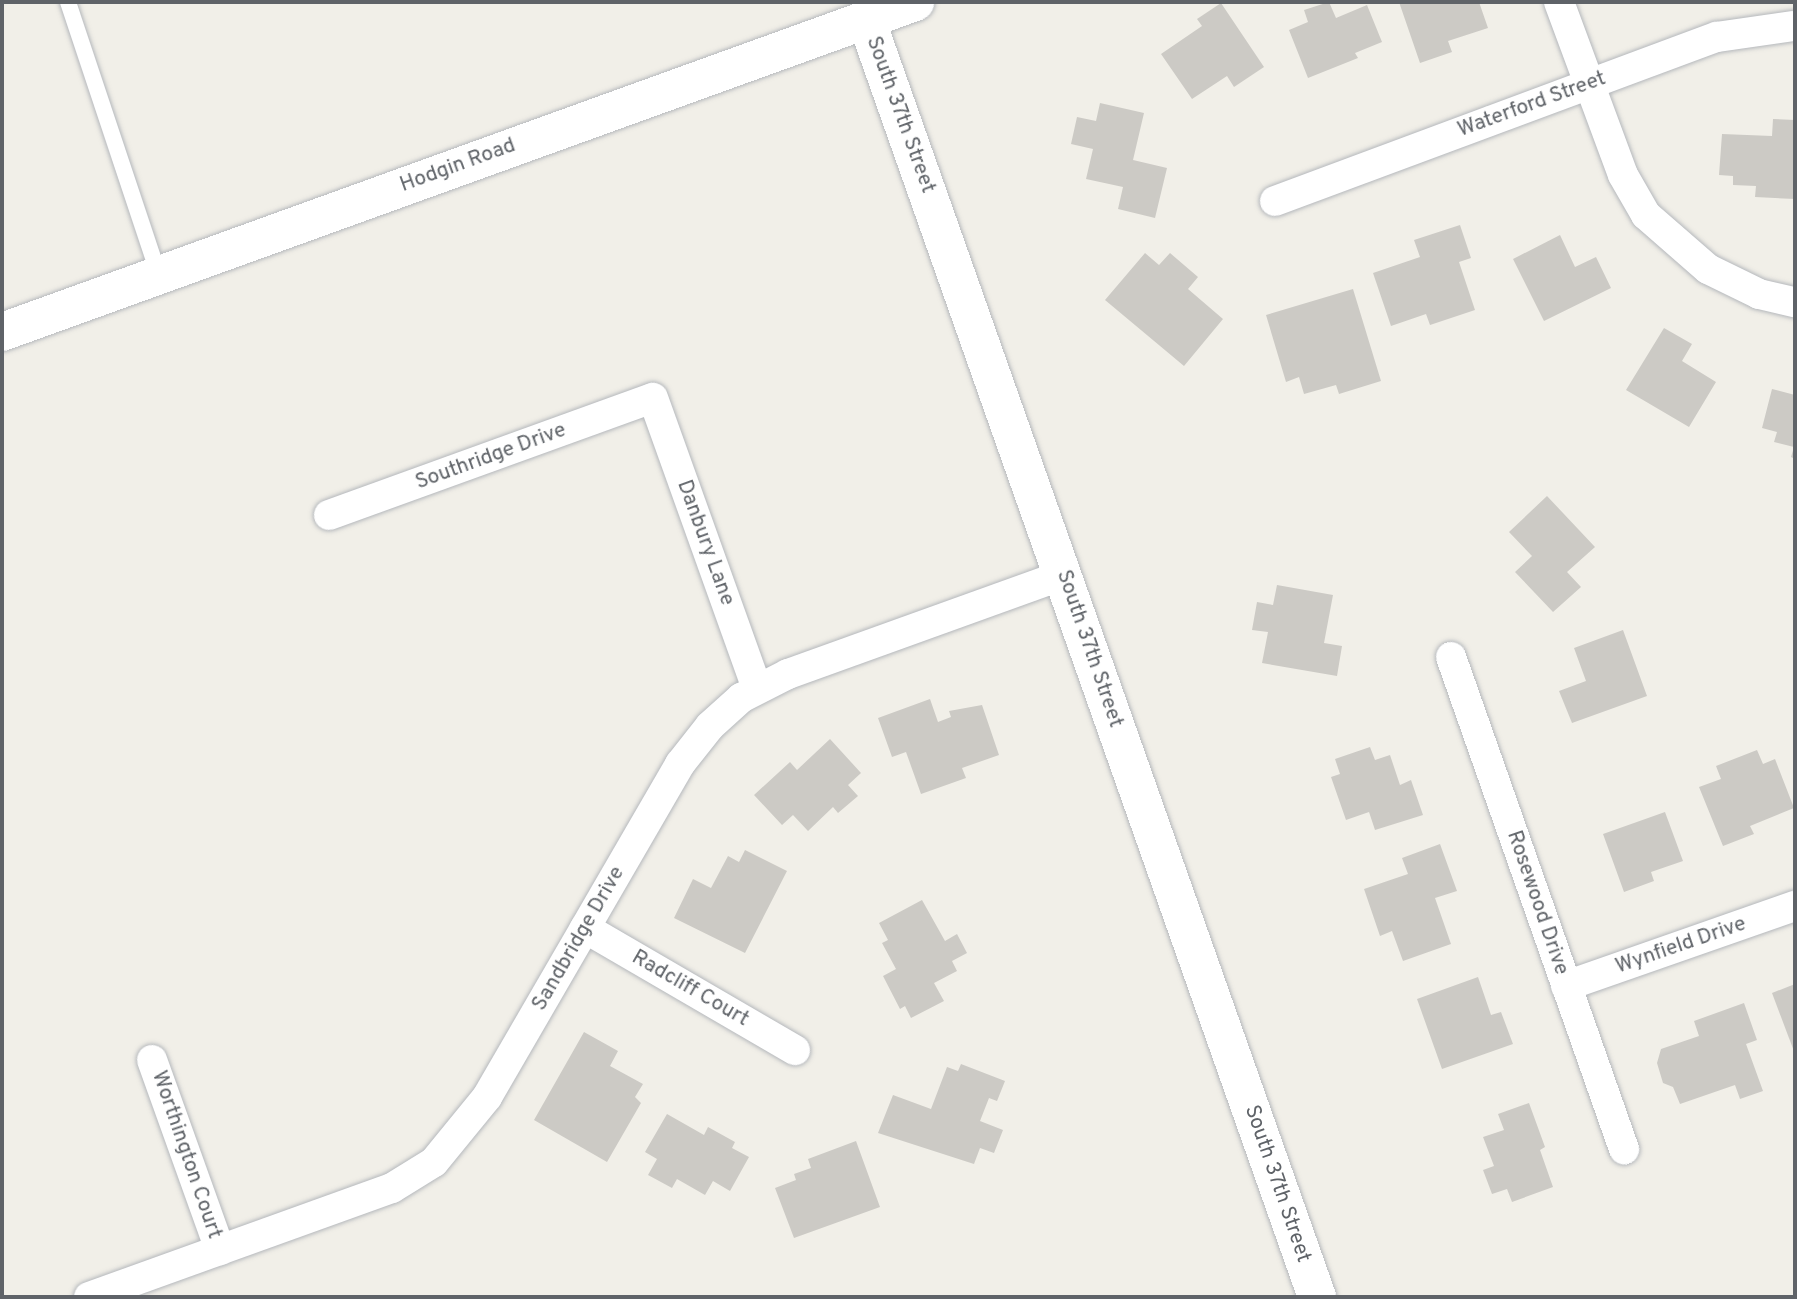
<!DOCTYPE html>
<style>
body{margin:0}
#map{position:relative;width:1797px;height:1299px;overflow:hidden;background:#f1efe8;font-family:Overpass,sans-serif}
div>[style]{position:absolute}
.building>*{inset:0;background:#cccac5}
.roads{filter:drop-shadow(0 0 2px #b5b8bc) drop-shadow(0 0 2px #b5b8bc)}
.lane>*{height:16px;margin:-8px;padding:0 8px;transform-origin:8px;border-radius:8px;background:#fff}
.street>*{height:30px;margin:-15px;padding:0 15px;transform-origin:15px;border-radius:15px;background:#fff}
.secondary>*{height:38px;margin:-19px;padding:0 19px;transform-origin:19px;border-radius:19px;background:#fff}
span{translate:-50% -50%;white-space:nowrap;text-align:center;line-height:1.15;-webkit-text-stroke:5px #fff;paint-order:stroke}
.street-label{font-size:21px;color:#5f6368}
.frame{position:absolute;inset:0;border:4px solid #5f6368;pointer-events:none}
</style>
<div id="map">
<div class="building">
<div style="clip-path:polygon(1329px 2px,1336px 18px,1367px 5px,1382px 42px,1355px 53px,1358px 58px,1308px 78px,1289px 30px,1308px 22px,1304px 10px)"></div>
<div style="clip-path:polygon(1399px 2px,1479px 2px,1488px 28px,1448px 41px,1452px 52px,1420px 63px)"></div>
<div style="clip-path:polygon(1221px 3px,1264px 67px,1234px 87px,1227px 76px,1192px 99px,1161px 54px,1202px 26px,1197px 19px)"></div>
<div style="clip-path:polygon(1100px 103px,1144px 113px,1133px 160px,1167px 168px,1155px 218px,1118px 209px,1123px 187px,1086px 179px,1093px 149px,1071px 144px,1077px 117px,1096px 121px)"></div>
<div style="clip-path:polygon(1773px 119px,1795px 120px,1795px 199px,1755px 197px,1756px 186px,1733px 185px,1733px 176px,1719px 175px,1722px 134px,1772px 136px)"></div>
<div style="clip-path:polygon(1460px 225px,1471px 258px,1459px 262px,1475px 310px,1430px 325px,1426px 314px,1391px 326px,1373px 273px,1420px 257px,1414px 240px)"></div>
<div style="clip-path:polygon(1560px 235px,1575px 267px,1596px 257px,1611px 288px,1544px 321px,1513px 259px)"></div>
<div style="clip-path:polygon(1145px 253px,1159px 265px,1170px 253px,1198px 277px,1188px 289px,1223px 319px,1184px 366px,1105px 300px)"></div>
<div style="clip-path:polygon(1353px 289px,1381px 381px,1339px 394px,1336px 385px,1304px 394px,1299px 377px,1286px 382px,1266px 315px)"></div>
<div style="clip-path:polygon(1664px 328px,1692px 344px,1682px 361px,1716px 382px,1689px 427px,1626px 390px)"></div>
<div style="clip-path:polygon(1772px 389px,1795px 395px,1795px 459px,1791px 457px,1794px 447px,1774px 442px,1777px 432px,1762px 428px)"></div>
<div style="clip-path:polygon(1547px 496px,1595px 547px,1567px 572px,1581px 587px,1553px 612px,1515px 572px,1532px 556px,1509px 532px)"></div>
<div style="clip-path:polygon(1277px 585px,1333px 595px,1324px 643px,1342px 646px,1337px 676px,1262px 663px,1268px 632px,1252px 630px,1257px 602px,1273px 605px)"></div>
<div style="clip-path:polygon(1623px 630px,1647px 696px,1572px 723px,1559px 691px,1586px 681px,1574px 648px)"></div>
<div style="clip-path:polygon(930px 699px,938px 722px,951px 717px,949px 711px,982px 705px,999px 755px,962px 768px,966px 778px,921px 794px,906px 752px,892px 757px,878px 718px)"></div>
<div style="clip-path:polygon(830px 739px,861px 773px,848px 785px,858px 796px,838px 813px,833px 807px,808px 831px,793px 815px,782px 825px,754px 795px,790px 762px,797px 770px)"></div>
<div style="clip-path:polygon(1370px 747px,1375px 760px,1390px 755px,1400px 785px,1411px 780px,1423px 815px,1375px 830px,1369px 812px,1346px 820px,1331px 777px,1340px 774px,1335px 759px)"></div>
<div style="clip-path:polygon(1757px 750px,1763px 764px,1775px 759px,1794px 808px,1750px 826px,1754px 834px,1723px 846px,1699px 787px,1721px 779px,1716px 766px)"></div>
<div style="clip-path:polygon(1665px 812px,1683px 861px,1651px 872px,1654px 881px,1624px 892px,1603px 834px)"></div>
<div style="clip-path:polygon(1440px 844px,1457px 891px,1435px 898px,1451px 944px,1403px 961px,1392px 931px,1380px 936px,1364px 889px,1408px 874px,1402px 858px)"></div>
<div style="clip-path:polygon(745px 850px,787px 871px,745px 953px,674px 918px,693px 879px,711px 888px,728px 856px,739px 862px)"></div>
<div style="clip-path:polygon(922px 900px,945px 941px,957px 934px,967px 953px,952px 961px,957px 971px,934px 983px,944px 1001px,911px 1018px,905px 1006px,900px 1009px,883px 976px,896px 969px,882px 943px,888px 940px,879px 923px)"></div>
<div style="clip-path:polygon(1478px 977px,1491px 1015px,1501px 1012px,1513px 1044px,1442px 1069px,1417px 999px)"></div>
<div style="clip-path:polygon(1795px 984px,1795px 1054px,1772px 993px)"></div>
<div style="clip-path:polygon(1744px 1003px,1757px 1040px,1746px 1044px,1763px 1091px,1740px 1099px,1735px 1085px,1680px 1104px,1673px 1087px,1663px 1083px,1657px 1063px,1661px 1049px,1699px 1036px,1694px 1021px)"></div>
<div style="clip-path:polygon(584px 1032px,618px 1051px,610px 1066px,643px 1084px,635px 1097px,641px 1103px,607px 1162px,534px 1120px)"></div>
<div style="clip-path:polygon(961px 1064px,1005px 1081px,997px 1101px,989px 1098px,980px 1121px,1003px 1130px,994px 1153px,980px 1148px,974px 1164px,878px 1133px,893px 1095px,931px 1109px,947px 1067px,958px 1071px)"></div>
<div style="clip-path:polygon(1529px 1103px,1545px 1147px,1540px 1150px,1553px 1187px,1512px 1202px,1507px 1189px,1492px 1194px,1483px 1170px,1494px 1166px,1483px 1137px,1504px 1130px,1498px 1114px)"></div>
<div style="clip-path:polygon(667px 1114px,704px 1135px,708px 1127px,735px 1142px,732px 1148px,749px 1157px,730px 1191px,713px 1181px,705px 1195px,677px 1179px,672px 1188px,648px 1175px,657px 1159px,645px 1152px)"></div>
<div style="clip-path:polygon(856px 1141px,880px 1207px,794px 1238px,775px 1188px,796px 1180px,794px 1174px,811px 1168px,808px 1159px)"></div>
</div>
<div class="roads">
<div class="lane">
<div style="left:68px;top:2px;width:288px;rotate:71.6deg"></div>
</div>
<div class="street">
<div style="left:1559px;top:2px;width:184px;rotate:69.7deg"></div>
<div style="left:1623px;top:175px;width:46px;rotate:60.1deg"></div>
<div style="left:1646px;top:215px;width:82px;rotate:41.1deg"></div>
<div style="left:1708px;top:269px;width:57px;rotate:26.1deg"></div>
<div style="left:1759px;top:294px;width:37px;rotate:13deg"></div>
<div style="left:1275px;top:201px;width:471px;rotate:-20.4deg"></div>
<div style="left:1717px;top:37px;width:77px;rotate:-8.2deg"></div>
<div style="left:329px;top:515px;width:344px;rotate:-19.9deg"></div>
<div style="left:653px;top:398px;width:308px;rotate:70.3deg"></div>
<div style="left:1451px;top:657px;width:522px;rotate:70.63deg"></div>
<div style="left:585px;top:928px;width:243px;rotate:30.2deg"></div>
<div style="left:1566px;top:986px;width:243px;rotate:-19.3deg"></div>
<div style="left:152px;top:1060px;width:202px;rotate:70.3deg"></div>
<div style="left:89px;top:1297px;width:322px;rotate:-19.8deg"></div>
<div style="left:392px;top:1188px;width:49px;rotate:-31.8deg"></div>
<div style="left:434px;top:1162px;width:84px;rotate:-50.8deg"></div>
<div style="left:487px;top:1097px;width:385px;rotate:-59.9deg"></div>
<div style="left:680px;top:764px;width:48px;rotate:-51.7deg"></div>
<div style="left:710px;top:726px;width:42px;rotate:-42.1deg"></div>
<div style="left:741px;top:698px;width:53px;rotate:-27.1deg"></div>
<div style="left:788px;top:674px;width:292px;rotate:-19.8deg"></div>
</div>
<div class="secondary">
<div style="left:866px;top:19px;width:1355px;rotate:70.56deg"></div>
<div style="left:2px;top:332px;width:971px;rotate:-19.87deg"></div>
</div>
</div>
<div class="street-label">
<span style="left:1532px;top:105px;rotate:-20deg">Waterford Street</span>
<span style="left:900px;top:115px;rotate:70deg">South 37th Street</span>
<span style="left:458px;top:166px;rotate:-20deg">Hodgin Road</span>
<span style="left:491px;top:457px;rotate:-20deg">Southridge Drive</span>
<span style="left:705px;top:543px;rotate:70deg">Danbury Lane</span>
<span style="left:1089px;top:649px;rotate:71deg">South 37th Street</span>
<span style="left:1537px;top:903px;rotate:71deg">Rosewood Drive</span>
<span style="left:579px;top:939px;rotate:-60deg">Sandbridge Drive</span>
<span style="left:1681px;top:946px;rotate:-19deg">Wynfield Drive</span>
<span style="left:690px;top:989px;rotate:30deg">Radcliff Court</span>
<span style="left:186px;top:1155px;rotate:71deg">Worthington Court</span>
<span style="left:1277px;top:1184px;rotate:71deg">South 37th Street</span>
</div>
<div class="frame"></div>
</div>
